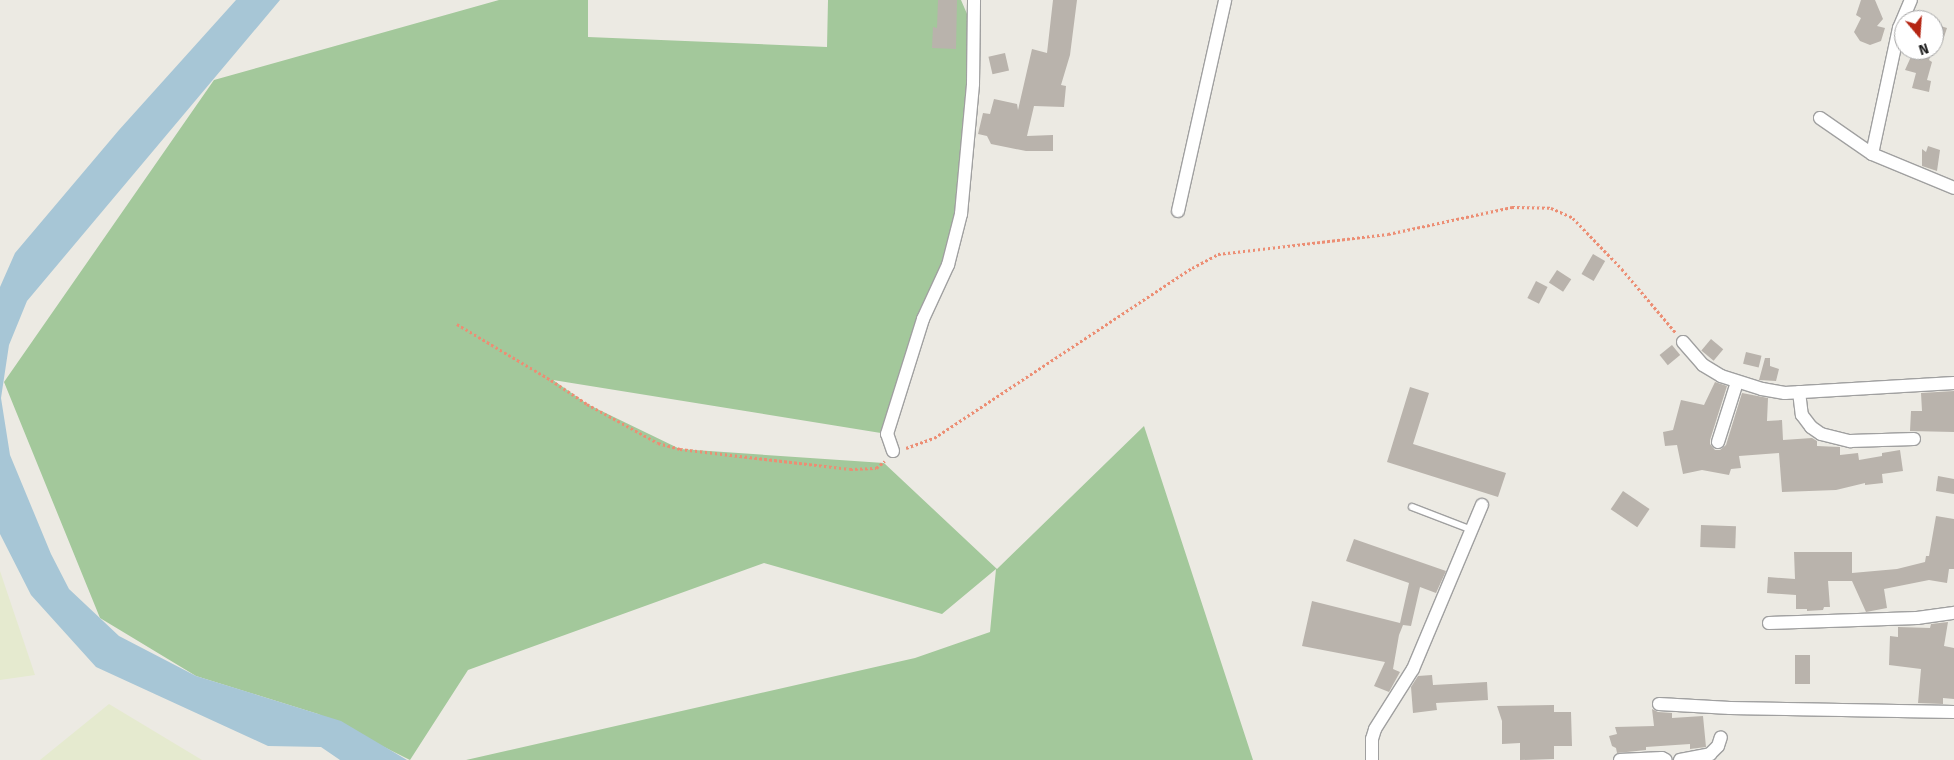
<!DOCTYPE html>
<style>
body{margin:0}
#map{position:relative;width:1954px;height:760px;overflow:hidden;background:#eceae3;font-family:"Fira Sans",sans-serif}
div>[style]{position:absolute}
.farmland>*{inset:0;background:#e5eacf}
.forest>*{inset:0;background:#a3c89b}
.water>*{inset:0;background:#a7c6d6}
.building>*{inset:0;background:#b9b3ac;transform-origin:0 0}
.path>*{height:2.5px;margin-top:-1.25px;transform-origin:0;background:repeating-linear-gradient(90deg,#ec8e74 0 2.5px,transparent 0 5px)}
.roads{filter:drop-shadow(1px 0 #a0a0a0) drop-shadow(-1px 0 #a0a0a0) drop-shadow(0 1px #a0a0a0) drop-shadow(0 -1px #a0a0a0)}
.lane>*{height:6px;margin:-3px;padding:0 3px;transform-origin:3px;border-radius:3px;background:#fff}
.street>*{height:12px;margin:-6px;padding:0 6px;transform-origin:6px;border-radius:6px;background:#fff}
span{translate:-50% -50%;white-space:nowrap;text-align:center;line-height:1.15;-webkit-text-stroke:5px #fff;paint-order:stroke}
.north{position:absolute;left:1894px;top:10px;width:50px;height:50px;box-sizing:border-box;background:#fff;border:1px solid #a4a4a4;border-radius:50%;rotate:162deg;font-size:14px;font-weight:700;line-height:20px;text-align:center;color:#1c1c1c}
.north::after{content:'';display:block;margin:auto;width:18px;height:22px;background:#b52513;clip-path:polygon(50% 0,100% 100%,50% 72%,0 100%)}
</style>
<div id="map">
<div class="farmland">
<div style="clip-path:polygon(0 571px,35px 675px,0 680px)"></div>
<div style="clip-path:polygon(109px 704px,202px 760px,40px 760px)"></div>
</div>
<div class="forest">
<div style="clip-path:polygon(499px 0,588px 0,588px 37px,827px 47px,828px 0,961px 0,974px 30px,956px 237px,887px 434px,553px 380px,587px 404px,680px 449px,884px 463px,997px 569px,1144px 426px,1253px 760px,466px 760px,915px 658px,990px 632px,996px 569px,942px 614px,764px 563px,468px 670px,410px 760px,318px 714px,196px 676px,100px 618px,4px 382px,214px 80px)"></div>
</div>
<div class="water">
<div style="clip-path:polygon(236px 0,280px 0,27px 301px,9px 345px,1px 398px,10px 455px,51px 554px,69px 589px,119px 636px,196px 676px,341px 721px,407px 760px,340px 760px,321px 747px,268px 746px,96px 667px,31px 595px,0 534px,0 287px,15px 253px,119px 130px)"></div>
</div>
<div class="building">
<div style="clip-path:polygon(938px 0,957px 0,956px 49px,932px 48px,933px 27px,937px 28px)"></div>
<div style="clip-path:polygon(1053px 0,1077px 0,1070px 55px,1061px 85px,1066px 86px,1064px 107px,1034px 106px,1027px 136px,1053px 135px,1053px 151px,1026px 151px,991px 144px,987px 136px,978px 134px,983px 113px,990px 114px,994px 99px,1017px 104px,1018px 110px,1032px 49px,1047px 53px)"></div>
<div style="clip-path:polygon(1861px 0,1875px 0,1883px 19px,1877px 26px,1885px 28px,1881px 41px,1870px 45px,1860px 41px,1854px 32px,1861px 18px,1856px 15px)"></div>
<div style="clip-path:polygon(1934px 24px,1947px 28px,1943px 40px,1934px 37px)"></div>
<div style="clip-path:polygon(1914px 50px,1933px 50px,1929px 60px,1932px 62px,1927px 80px,1931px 81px,1929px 92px,1912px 88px,1916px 73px,1905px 70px)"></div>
<div style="left:1005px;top:53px;width:18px;height:17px;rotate:77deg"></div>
<div style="clip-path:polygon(1928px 146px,1940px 150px,1937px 171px,1922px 166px,1922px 149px,1926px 152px)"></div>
<div style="left:1593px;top:254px;width:14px;height:23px;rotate:30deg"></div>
<div style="left:1557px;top:270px;width:17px;height:15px;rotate:33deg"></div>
<div style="left:1536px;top:281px;width:13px;height:19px;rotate:27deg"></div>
<div style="left:1711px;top:339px;width:16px;height:15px;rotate:40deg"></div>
<div style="left:1672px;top:345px;width:13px;height:16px;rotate:51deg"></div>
<div style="left:1746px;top:352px;width:16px;height:12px;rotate:14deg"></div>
<div style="clip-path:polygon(1765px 358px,1770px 358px,1770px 366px,1779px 369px,1776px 381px,1759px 380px)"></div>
<div style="clip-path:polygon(1715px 382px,1727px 386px,1710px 440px,1710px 444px,1715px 450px,1720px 450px,1726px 445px,1742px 393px,1768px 398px,1767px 421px,1782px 420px,1783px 440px,1812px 438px,1817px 441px,1817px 446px,1840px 447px,1840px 455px,1858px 453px,1859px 460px,1882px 456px,1882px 453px,1900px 450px,1903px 471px,1882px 474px,1883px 483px,1865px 485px,1865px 483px,1836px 490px,1782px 492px,1779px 453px,1739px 456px,1741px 468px,1731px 469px,1729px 475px,1702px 470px,1683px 474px,1677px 445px,1665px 446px,1663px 432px,1673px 430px,1681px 400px,1704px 405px)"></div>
<div style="clip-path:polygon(1410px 387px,1429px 393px,1413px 444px,1506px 473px,1498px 497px,1387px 462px)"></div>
<div style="clip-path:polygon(1954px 391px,1954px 432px,1910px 431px,1911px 411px,1922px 411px,1921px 393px)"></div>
<div style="clip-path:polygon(1938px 476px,1954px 479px,1954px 494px,1936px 491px)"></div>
<div style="left:1623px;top:491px;width:32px;height:22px;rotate:34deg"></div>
<div style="clip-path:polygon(1936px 516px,1954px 519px,1954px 569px,1949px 569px,1947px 583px,1929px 580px,1884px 589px,1887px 608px,1866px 612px,1852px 581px,1828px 581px,1830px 607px,1824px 607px,1823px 610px,1807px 611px,1807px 609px,1796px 609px,1796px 595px,1767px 593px,1768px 577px,1795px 579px,1794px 552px,1852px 552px,1852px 573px,1897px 569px,1925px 562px,1926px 556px,1929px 556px)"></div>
<div style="left:1701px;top:525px;width:35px;height:22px;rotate:2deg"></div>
<div style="clip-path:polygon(1354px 539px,1446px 571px,1436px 593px,1420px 587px,1411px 626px,1403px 625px,1399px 635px,1393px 669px,1400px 672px,1389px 692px,1374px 686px,1385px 662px,1302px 646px,1312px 601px,1400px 623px,1409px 583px,1346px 561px)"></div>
<div style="clip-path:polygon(1948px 622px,1944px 646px,1954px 648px,1954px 699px,1943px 698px,1943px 704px,1918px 703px,1921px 669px,1889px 665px,1890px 636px,1898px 637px,1898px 627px,1930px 628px,1931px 624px)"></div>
<div style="left:1795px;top:655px;width:15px;height:29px"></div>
<div style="clip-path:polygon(1432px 675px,1433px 685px,1487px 682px,1488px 700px,1436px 703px,1437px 710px,1413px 713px,1411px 687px,1418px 676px)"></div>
<div style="clip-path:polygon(1554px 705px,1554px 712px,1571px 712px,1572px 746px,1554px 746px,1554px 759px,1520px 760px,1520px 743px,1502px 744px,1502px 721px,1497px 706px)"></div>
<div style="clip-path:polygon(1652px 709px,1658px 712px,1672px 713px,1672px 718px,1703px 716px,1706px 747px,1690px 749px,1690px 744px,1646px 747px,1646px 750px,1617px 753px,1616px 748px,1612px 746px,1609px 736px,1617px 734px,1615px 727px,1654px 726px)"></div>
</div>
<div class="path">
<div style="left:457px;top:324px;width:109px;rotate:30.8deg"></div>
<div style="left:551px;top:380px;width:43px;rotate:33.7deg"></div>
<div style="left:587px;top:404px;width:81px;rotate:28.8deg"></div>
<div style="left:658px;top:443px;width:23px;rotate:15deg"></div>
<div style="left:680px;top:449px;width:171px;rotate:6.7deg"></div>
<div style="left:850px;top:469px;width:26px;rotate:-2deg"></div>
<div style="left:876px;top:468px;width:11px;rotate:-38deg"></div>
<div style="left:906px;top:448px;width:30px;rotate:-20deg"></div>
<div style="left:934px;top:438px;width:309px;rotate:-33.4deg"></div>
<div style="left:1192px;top:268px;width:30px;rotate:-28deg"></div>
<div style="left:1218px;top:254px;width:171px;rotate:-6.7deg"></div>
<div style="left:1388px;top:234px;width:127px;rotate:-12.3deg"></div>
<div style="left:1512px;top:207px;width:39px;rotate:1deg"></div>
<div style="left:1551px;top:208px;width:24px;rotate:24deg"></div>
<div style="left:1573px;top:218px;width:71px;rotate:46.1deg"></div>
<div style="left:1622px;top:269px;width:84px;rotate:49.8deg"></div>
</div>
<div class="roads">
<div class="lane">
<div style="left:1412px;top:507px;width:64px;rotate:21deg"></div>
</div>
<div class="street">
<div style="left:1820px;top:118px;width:63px;rotate:34.7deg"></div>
<div style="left:1872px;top:154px;width:89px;rotate:22.5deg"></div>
<div style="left:1872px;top:154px;width:129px;rotate:-77.9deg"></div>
<div style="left:1899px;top:28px;width:30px;rotate:-67deg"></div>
<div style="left:1178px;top:211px;width:216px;rotate:-77.4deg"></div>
<div style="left:1683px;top:342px;width:30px;rotate:49deg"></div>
<div style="left:1703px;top:365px;width:21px;rotate:31deg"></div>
<div style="left:1721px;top:376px;width:43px;rotate:17.6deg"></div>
<div style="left:1762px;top:389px;width:23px;rotate:10deg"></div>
<div style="left:1785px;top:393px;width:169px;rotate:-3.4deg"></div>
<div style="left:1799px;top:392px;width:23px;rotate:83deg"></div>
<div style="left:1802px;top:415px;width:15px;rotate:53deg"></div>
<div style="left:1811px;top:427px;width:12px;rotate:35deg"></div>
<div style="left:1821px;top:434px;width:30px;rotate:14deg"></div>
<div style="left:1850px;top:441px;width:64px;rotate:-1.8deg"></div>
<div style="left:1718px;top:442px;width:63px;rotate:-72.4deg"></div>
<div style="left:893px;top:451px;width:18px;rotate:-109deg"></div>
<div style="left:887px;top:434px;width:121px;rotate:-72.6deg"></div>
<div style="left:923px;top:319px;width:60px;rotate:-65.2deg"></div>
<div style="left:948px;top:265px;width:53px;rotate:-75.7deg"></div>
<div style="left:961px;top:214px;width:131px;rotate:-84.7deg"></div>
<div style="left:973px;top:84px;width:84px;rotate:-89.3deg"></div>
<div style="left:1769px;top:623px;width:148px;rotate:-1.9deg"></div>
<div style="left:1917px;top:618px;width:37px;rotate:-8deg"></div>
<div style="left:1659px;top:704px;width:71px;rotate:3.2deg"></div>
<div style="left:1730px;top:708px;width:224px;rotate:1deg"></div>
<div style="left:1372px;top:760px;width:21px;rotate:-90deg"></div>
<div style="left:1372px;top:739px;width:10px;rotate:-73deg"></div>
<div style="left:1375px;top:729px;width:71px;rotate:-57.7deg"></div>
<div style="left:1413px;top:669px;width:178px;rotate:-67.2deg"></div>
<div style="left:1620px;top:760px;width:42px;rotate:-2.7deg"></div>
<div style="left:1662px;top:758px;width:4px;rotate:27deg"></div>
<div style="left:1680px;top:760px;width:31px;rotate:-11deg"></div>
<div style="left:1710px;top:754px;width:11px;rotate:-45deg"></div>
<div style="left:1718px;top:746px;width:9px;rotate:-72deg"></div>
</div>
</div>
<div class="north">N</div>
</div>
